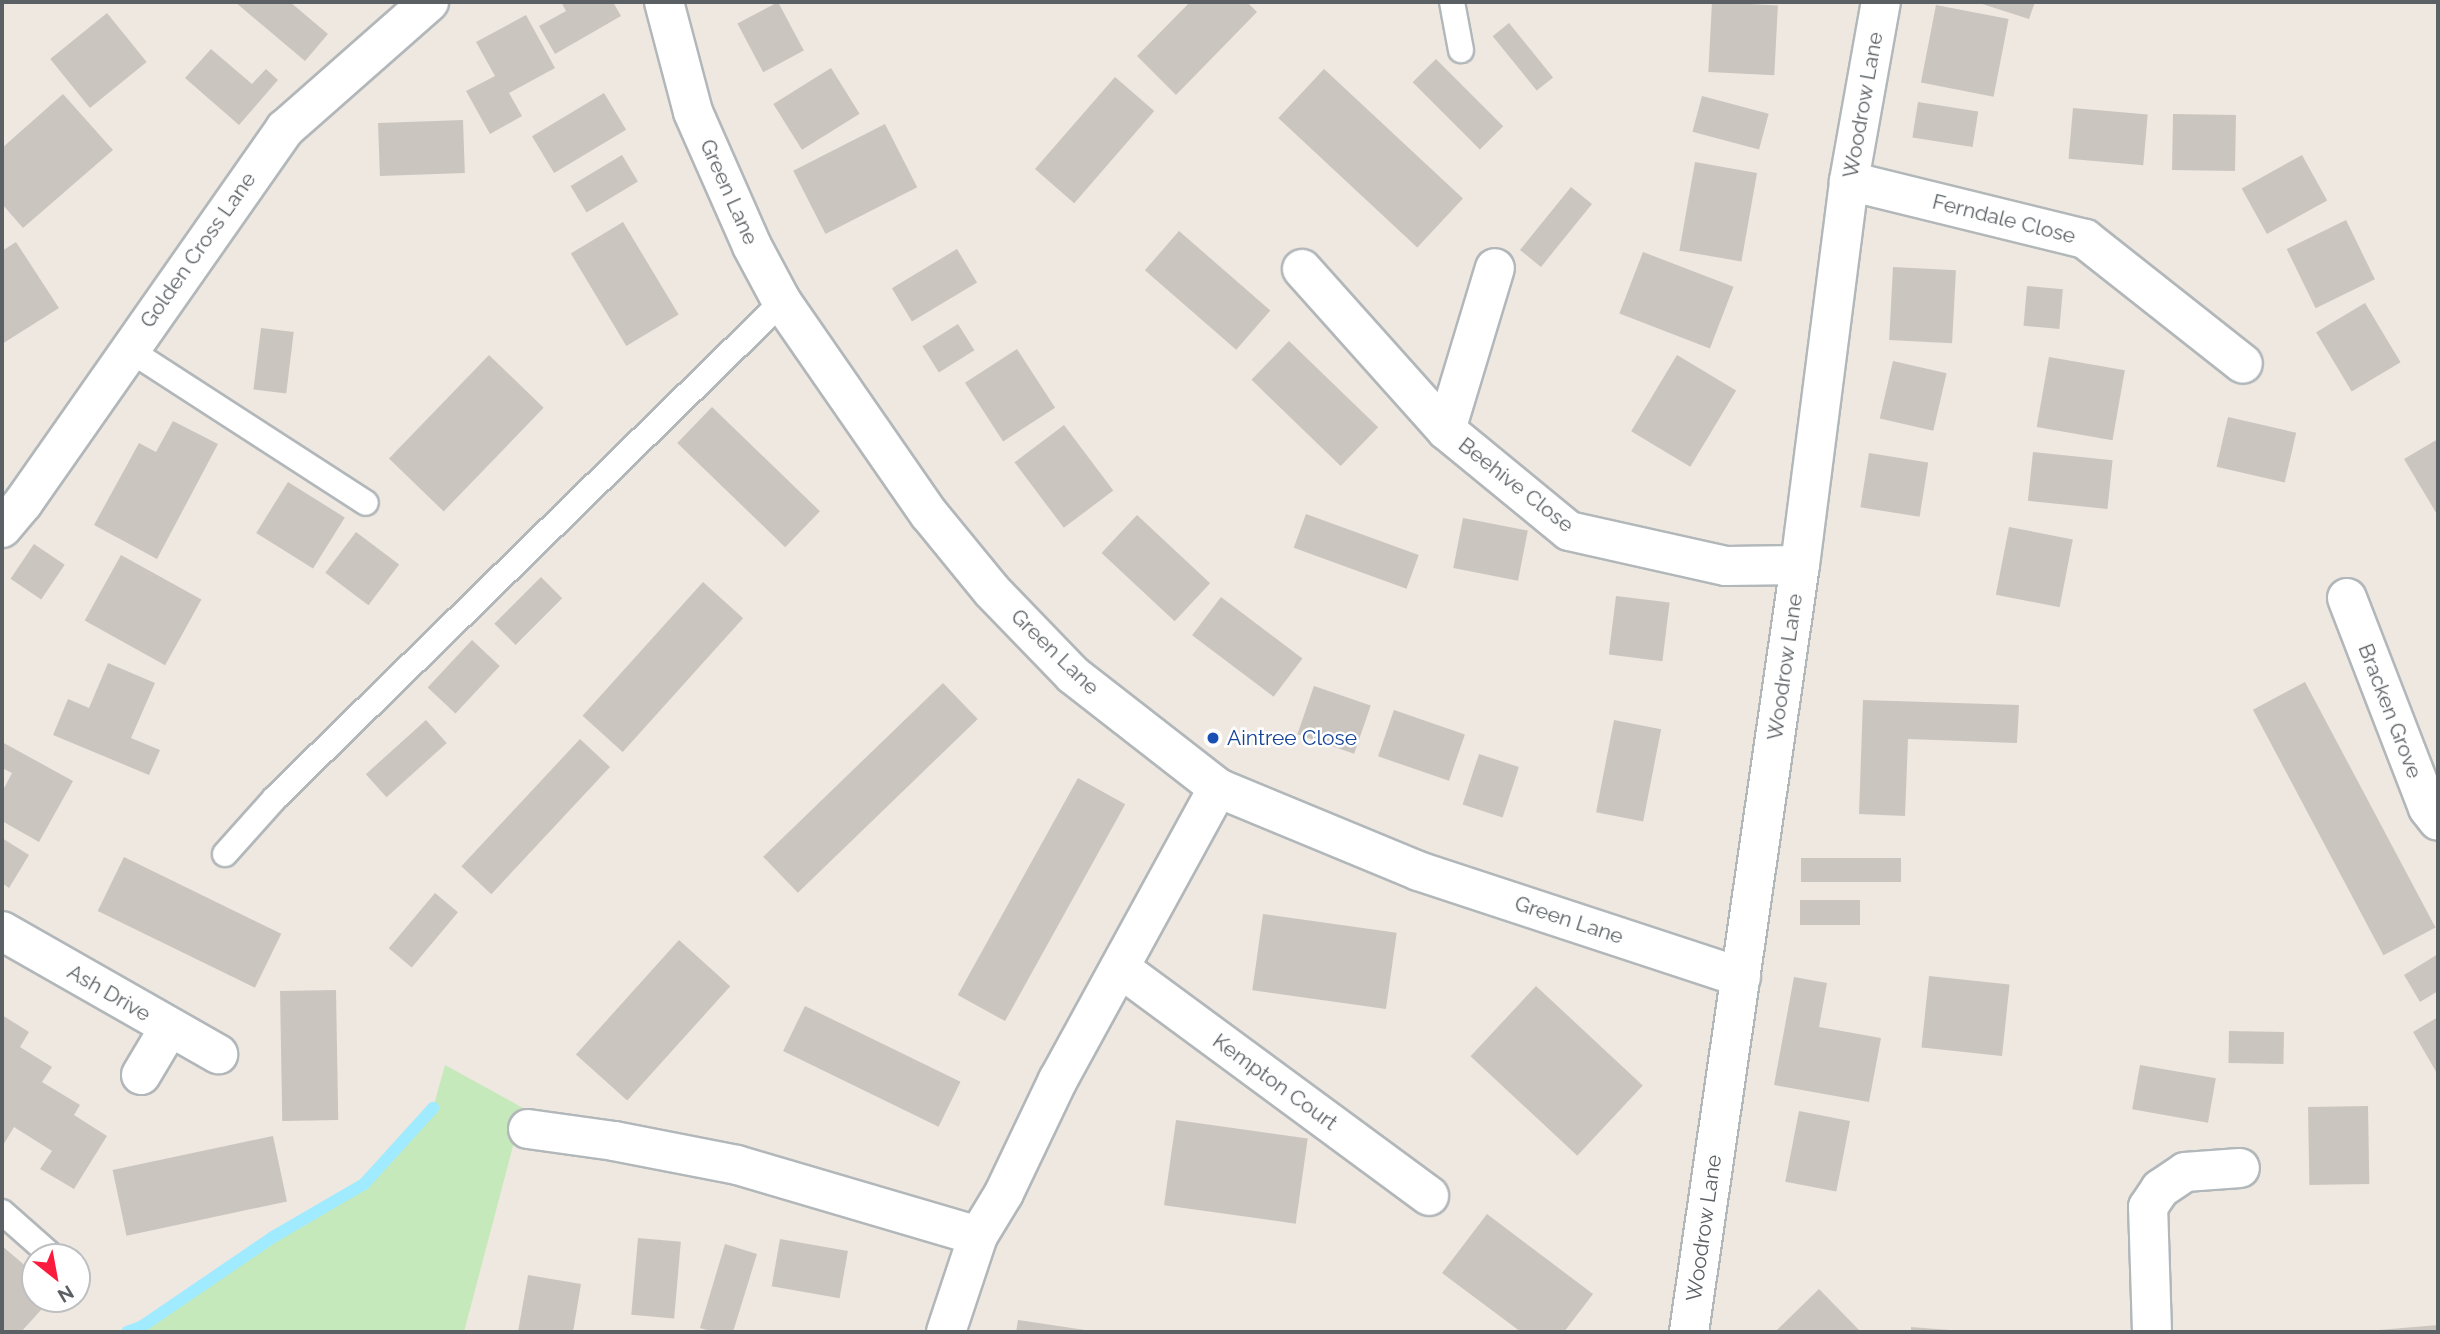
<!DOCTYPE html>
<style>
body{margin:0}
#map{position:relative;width:2440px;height:1334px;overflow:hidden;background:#eee8e1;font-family:Raleway,sans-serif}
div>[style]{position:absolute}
.green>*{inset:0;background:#c5e9ba}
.stream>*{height:12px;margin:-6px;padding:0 6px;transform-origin:6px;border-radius:6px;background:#a0ebff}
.building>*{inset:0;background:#cbc5c0;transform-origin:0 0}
.roads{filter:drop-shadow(2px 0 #b2b7ba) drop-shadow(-2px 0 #b2b7ba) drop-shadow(0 2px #b2b7ba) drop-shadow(0 -2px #b2b7ba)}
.lane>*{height:24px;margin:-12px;padding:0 12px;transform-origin:12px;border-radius:12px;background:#fff}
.street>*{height:38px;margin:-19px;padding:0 19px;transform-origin:19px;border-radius:19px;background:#fff}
.secondary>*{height:38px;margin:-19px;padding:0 19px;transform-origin:19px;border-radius:19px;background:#fff}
.dots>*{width:19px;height:19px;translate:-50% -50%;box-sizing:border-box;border:4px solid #fff;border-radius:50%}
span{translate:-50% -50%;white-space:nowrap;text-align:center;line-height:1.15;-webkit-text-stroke:5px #fff;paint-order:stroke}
.street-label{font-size:21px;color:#5a6064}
.transit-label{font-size:21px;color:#164399}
.left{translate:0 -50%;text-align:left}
.frame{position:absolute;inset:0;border:4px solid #5a6064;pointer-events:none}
.north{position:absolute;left:21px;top:1243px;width:70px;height:70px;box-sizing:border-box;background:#fff;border:2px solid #bdbfc1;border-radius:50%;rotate:149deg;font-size:19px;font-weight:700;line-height:28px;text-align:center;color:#5a6064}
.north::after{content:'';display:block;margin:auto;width:24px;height:32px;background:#fa1b3d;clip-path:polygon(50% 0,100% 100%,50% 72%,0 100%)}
</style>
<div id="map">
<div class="green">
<div style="clip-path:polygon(445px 1065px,523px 1108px,464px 1332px,127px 1332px,141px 1327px,273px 1237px,364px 1184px,433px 1108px)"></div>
</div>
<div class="stream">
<div style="left:127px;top:1332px;width:15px;rotate:-20deg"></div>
<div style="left:141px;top:1327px;width:160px;rotate:-34.3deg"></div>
<div style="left:273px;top:1237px;width:105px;rotate:-30.2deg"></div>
<div style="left:364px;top:1184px;width:103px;rotate:-47.8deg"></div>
</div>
<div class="building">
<div style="clip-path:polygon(235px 2px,290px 2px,328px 34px,305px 61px)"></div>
<div style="clip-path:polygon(561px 2px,613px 2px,621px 16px,555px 54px,539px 26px,566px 11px)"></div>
<div style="left:778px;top:2px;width:55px;height:46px;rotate:62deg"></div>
<div style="clip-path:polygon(1190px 2px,1247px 2px,1257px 12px,1176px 95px,1137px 56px)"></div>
<div style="left:1712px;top:2px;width:66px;height:70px;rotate:3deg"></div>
<div style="clip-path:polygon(1976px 2px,2035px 2px,2029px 19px)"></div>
<div style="left:1936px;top:5px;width:74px;height:79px;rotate:11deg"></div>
<div style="left:107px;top:13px;width:63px;height:73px;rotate:51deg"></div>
<div style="clip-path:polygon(526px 15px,555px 68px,509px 93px,522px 116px,490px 134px,466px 91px,495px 76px,476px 42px)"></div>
<div style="left:1509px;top:23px;width:70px;height:21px;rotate:51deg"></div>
<div style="clip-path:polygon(211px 49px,252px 84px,266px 69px,278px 80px,239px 125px,185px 78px)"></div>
<div style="left:1436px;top:59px;width:95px;height:33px;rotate:45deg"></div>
<div style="left:831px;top:68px;width:54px;height:68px;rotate:58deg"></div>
<div style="left:1324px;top:69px;width:190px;height:67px;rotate:43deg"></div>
<div style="left:1115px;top:77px;width:52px;height:122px;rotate:41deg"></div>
<div style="left:604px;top:93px;width:43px;height:84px;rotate:59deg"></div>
<div style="clip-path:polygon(63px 94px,113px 150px,23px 228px,2px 204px,2px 148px)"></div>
<div style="left:1702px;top:96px;width:69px;height:37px;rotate:15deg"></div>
<div style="left:1918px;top:102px;width:61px;height:36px;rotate:9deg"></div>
<div style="left:2073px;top:108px;width:75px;height:51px;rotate:5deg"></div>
<div style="left:2173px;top:114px;width:63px;height:56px;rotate:1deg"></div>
<div style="left:463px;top:120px;width:53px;height:85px;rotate:88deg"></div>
<div style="left:885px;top:124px;width:71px;height:103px;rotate:63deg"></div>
<div style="left:622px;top:155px;width:31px;height:60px;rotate:59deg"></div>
<div style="left:2302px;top:155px;width:52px;height:69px;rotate:61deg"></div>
<div style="left:1695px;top:162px;width:63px;height:90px;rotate:10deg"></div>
<div style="left:1571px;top:187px;width:27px;height:81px;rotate:39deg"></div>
<div style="left:2346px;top:220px;width:66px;height:66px;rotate:64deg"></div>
<div style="left:623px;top:222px;width:108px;height:61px;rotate:59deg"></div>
<div style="left:1179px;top:231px;width:121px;height:52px;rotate:41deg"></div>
<div style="clip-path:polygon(16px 242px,59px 308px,2px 344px,2px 251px)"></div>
<div style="left:957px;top:249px;width:39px;height:76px;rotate:59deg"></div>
<div style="left:1643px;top:252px;width:97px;height:66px;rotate:21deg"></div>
<div style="left:1893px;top:267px;width:63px;height:73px;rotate:3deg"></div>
<div style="left:2027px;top:286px;width:36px;height:40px;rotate:5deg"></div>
<div style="left:2365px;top:303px;width:69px;height:57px;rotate:59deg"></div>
<div style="left:958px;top:324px;width:31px;height:42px;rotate:58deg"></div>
<div style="left:261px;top:328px;width:33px;height:62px;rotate:7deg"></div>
<div style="left:1289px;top:341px;width:124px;height:54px;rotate:44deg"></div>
<div style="left:1017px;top:349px;width:70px;height:62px;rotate:57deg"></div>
<div style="left:489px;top:355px;width:76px;height:144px;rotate:44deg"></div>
<div style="left:1677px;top:355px;width:69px;height:89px;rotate:31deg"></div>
<div style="left:2049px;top:357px;width:77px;height:71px;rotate:10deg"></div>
<div style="left:1893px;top:361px;width:55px;height:59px;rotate:13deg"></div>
<div style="left:712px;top:407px;width:150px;height:50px;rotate:44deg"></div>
<div style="left:2228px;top:417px;width:70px;height:51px;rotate:13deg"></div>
<div style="clip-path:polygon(173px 421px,218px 444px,157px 559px,94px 525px,139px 443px,156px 452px)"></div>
<div style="left:1064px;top:425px;width:82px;height:62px;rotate:53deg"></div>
<div style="clip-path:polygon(2438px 439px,2438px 516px,2404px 459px)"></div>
<div style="left:2033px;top:452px;width:80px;height:49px;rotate:6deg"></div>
<div style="left:1869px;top:453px;width:60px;height:55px;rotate:9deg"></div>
<div style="left:288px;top:482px;width:67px;height:60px;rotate:32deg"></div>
<div style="left:1306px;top:514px;width:120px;height:36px;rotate:20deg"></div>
<div style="left:1137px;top:515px;width:100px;height:52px;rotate:43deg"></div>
<div style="left:1463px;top:518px;width:66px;height:51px;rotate:11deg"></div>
<div style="left:2009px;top:527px;width:65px;height:69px;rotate:11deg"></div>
<div style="left:356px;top:532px;width:54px;height:51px;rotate:37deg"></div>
<div style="left:34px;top:544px;width:37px;height:42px;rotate:34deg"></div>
<div style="left:121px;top:555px;width:92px;height:75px;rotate:29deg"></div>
<div style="left:541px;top:577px;width:30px;height:66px;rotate:45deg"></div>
<div style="left:703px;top:582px;width:54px;height:180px;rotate:42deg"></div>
<div style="left:1616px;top:596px;width:54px;height:59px;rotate:7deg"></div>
<div style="left:1221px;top:597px;width:102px;height:48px;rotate:37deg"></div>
<div style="left:472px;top:640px;width:38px;height:65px;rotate:43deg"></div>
<div style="clip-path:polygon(108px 663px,155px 683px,131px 738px,160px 750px,149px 775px,53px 735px,68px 699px,89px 708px)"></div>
<div style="left:2305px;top:682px;width:278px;height:59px;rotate:62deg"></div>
<div style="left:943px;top:683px;width:50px;height:250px;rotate:46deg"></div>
<div style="left:1314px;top:686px;width:60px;height:51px;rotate:19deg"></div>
<div style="clip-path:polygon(1863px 700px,2019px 705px,2017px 743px,1908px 739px,1905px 816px,1859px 814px)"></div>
<div style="left:1394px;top:710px;width:75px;height:49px;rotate:19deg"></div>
<div style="left:426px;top:720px;width:31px;height:81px;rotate:48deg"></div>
<div style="left:1614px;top:720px;width:48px;height:94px;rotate:11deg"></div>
<div style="left:580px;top:739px;width:41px;height:174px;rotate:43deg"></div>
<div style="clip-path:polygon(2px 742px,73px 781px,39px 842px,2px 821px,2px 792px,12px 773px,2px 768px)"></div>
<div style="left:1479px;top:754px;width:42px;height:53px;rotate:18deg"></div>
<div style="left:1078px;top:778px;width:54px;height:248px;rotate:29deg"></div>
<div style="clip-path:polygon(2px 838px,29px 855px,9px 888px,2px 883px)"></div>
<div style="left:124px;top:857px;width:175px;height:60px;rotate:26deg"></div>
<div style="left:1801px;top:858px;width:100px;height:24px"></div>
<div style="left:435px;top:893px;width:30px;height:72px;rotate:40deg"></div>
<div style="left:1860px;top:900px;width:25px;height:60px;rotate:90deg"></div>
<div style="left:1263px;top:914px;width:135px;height:77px;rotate:8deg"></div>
<div style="left:679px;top:940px;width:69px;height:154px;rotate:42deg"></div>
<div style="clip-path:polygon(2438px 954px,2438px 991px,2420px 1002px,2404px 975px)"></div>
<div style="left:1929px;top:976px;width:81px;height:72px;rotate:6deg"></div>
<div style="clip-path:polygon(1794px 977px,1827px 983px,1819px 1027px,1881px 1038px,1869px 1102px,1774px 1085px)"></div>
<div style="left:1536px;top:986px;width:146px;height:96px;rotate:43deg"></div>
<div style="left:336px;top:990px;width:130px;height:56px;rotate:89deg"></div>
<div style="left:805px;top:1006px;width:173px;height:50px;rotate:26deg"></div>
<div style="clip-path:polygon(2px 1015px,29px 1032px,20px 1047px,52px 1067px,42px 1082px,80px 1105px,74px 1115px,107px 1136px,74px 1189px,40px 1169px,52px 1151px,14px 1127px,2px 1147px)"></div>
<div style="clip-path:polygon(2438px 1017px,2438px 1075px,2413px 1032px)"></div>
<div style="left:2229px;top:1031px;width:55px;height:32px;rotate:1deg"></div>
<div style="left:2140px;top:1065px;width:77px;height:45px;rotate:10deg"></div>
<div style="left:2368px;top:1106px;width:78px;height:60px;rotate:89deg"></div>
<div style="left:1799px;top:1111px;width:52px;height:72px;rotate:11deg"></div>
<div style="left:1176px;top:1120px;width:133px;height:86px;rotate:8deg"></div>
<div style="left:273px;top:1136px;width:67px;height:164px;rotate:78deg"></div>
<div style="clip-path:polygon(1487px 1214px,1593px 1294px,1564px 1332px,1521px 1332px,1442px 1273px)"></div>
<div style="left:638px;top:1238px;width:43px;height:77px;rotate:5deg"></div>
<div style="left:780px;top:1239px;width:69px;height:48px;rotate:10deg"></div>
<div style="clip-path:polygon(725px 1244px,757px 1254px,733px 1332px,714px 1332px,700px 1328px)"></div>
<div style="clip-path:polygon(2px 1246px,35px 1274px,35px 1299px,51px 1299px,21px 1332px,2px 1332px)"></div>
<div style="clip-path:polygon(528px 1275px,581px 1284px,573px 1332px,518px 1332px)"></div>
<div style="clip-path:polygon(1819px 1289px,1861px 1332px,1775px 1332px)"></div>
<div style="clip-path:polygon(1018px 1320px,1092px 1331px,1092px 1332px,1016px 1332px)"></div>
<div style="clip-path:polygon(2438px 1325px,2438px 1332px,2379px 1332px,2379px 1330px)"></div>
<div style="clip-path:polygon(1911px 1327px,1950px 1330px,1950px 1332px,1911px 1332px)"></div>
</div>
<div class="roads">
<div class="lane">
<div style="left:1452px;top:2px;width:49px;rotate:79.4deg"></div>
<div style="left:128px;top:349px;width:283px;rotate:32.9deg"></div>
<div style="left:225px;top:854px;width:75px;rotate:-48.2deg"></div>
<div style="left:275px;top:798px;width:709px;rotate:-44.37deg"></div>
<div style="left:2px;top:1212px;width:68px;rotate:41.4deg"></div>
</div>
<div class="street">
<div style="left:664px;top:2px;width:114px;rotate:75.2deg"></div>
<div style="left:693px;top:112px;width:146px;rotate:66.2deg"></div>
<div style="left:752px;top:246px;width:64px;rotate:61.8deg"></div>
<div style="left:782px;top:302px;width:258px;rotate:55.3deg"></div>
<div style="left:929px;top:514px;width:99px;rotate:50.7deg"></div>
<div style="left:992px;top:591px;width:117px;rotate:46deg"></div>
<div style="left:1073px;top:675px;width:184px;rotate:37.9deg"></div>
<div style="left:1218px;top:788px;width:217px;rotate:22.5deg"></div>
<div style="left:1418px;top:871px;width:340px;rotate:18.2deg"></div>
<div style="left:1849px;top:181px;width:243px;rotate:13.8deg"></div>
<div style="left:2085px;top:239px;width:201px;rotate:38.3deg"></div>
<div style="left:1302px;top:269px;width:216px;rotate:48.2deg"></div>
<div style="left:1446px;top:430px;width:159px;rotate:39.4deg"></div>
<div style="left:1569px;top:531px;width:161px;rotate:12.6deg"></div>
<div style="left:1726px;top:566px;width:74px;rotate:-0.8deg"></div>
<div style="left:1446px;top:430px;width:169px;rotate:-73.2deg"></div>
<div style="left:2347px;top:598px;width:225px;rotate:68.9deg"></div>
<div style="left:2428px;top:808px;width:16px;rotate:52deg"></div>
<div style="left:2px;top:931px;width:249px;rotate:29.7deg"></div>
<div style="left:1120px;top:968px;width:384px;rotate:36.4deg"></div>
<div style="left:141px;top:1075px;width:55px;rotate:-59.2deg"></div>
<div style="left:528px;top:1129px;width:87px;rotate:7.9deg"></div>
<div style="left:614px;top:1141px;width:125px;rotate:11deg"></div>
<div style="left:737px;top:1165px;width:251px;rotate:16.4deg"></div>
<div style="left:946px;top:1332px;width:101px;rotate:-71.6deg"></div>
<div style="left:978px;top:1236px;width:50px;rotate:-58.8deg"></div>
<div style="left:1004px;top:1193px;width:125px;rotate:-64.5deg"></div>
<div style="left:1058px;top:1080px;width:333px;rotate:-61.3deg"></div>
<div style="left:2152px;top:1332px;width:125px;rotate:-91.8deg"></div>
<div style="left:2148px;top:1207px;width:22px;rotate:-56deg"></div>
<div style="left:2160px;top:1189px;width:30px;rotate:-34deg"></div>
<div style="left:2185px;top:1172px;width:55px;rotate:-4.2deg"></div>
</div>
<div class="secondary">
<div style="left:2px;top:528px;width:33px;rotate:-50deg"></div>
<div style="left:23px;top:503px;width:457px;rotate:-55deg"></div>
<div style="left:285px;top:129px;width:192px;rotate:-41.4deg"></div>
<div style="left:1689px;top:1332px;width:775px;rotate:-81.77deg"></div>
<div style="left:1800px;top:565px;width:387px;rotate:-82.7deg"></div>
<div style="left:1849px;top:181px;width:182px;rotate:-79.9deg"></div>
</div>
</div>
<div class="dots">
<div style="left:1213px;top:738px;background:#1a4fb4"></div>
</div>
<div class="street-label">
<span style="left:1863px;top:105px;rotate:-80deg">Woodrow Lane</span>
<span style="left:729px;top:192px;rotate:66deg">Green Lane</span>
<span style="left:2004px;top:219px;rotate:14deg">Ferndale Close</span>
<span style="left:198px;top:250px;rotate:-55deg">Golden Cross Lane</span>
<span style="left:1516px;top:485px;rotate:38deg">Beehive Close</span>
<span style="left:1055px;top:652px;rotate:44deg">Green Lane</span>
<span style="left:1785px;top:667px;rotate:-82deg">Woodrow Lane</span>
<span style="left:2390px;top:711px;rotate:69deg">Bracken Grove</span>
<span style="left:1569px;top:920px;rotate:18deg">Green Lane</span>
<span style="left:109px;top:993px;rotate:30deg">Ash Drive</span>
<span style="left:1275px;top:1082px;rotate:36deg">Kempton Court</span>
<span style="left:1704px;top:1228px;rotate:-82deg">Woodrow Lane</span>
</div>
<div class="transit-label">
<span class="left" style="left:1227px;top:738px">Aintree Close</span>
</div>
<div class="frame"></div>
<div class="north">N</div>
</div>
